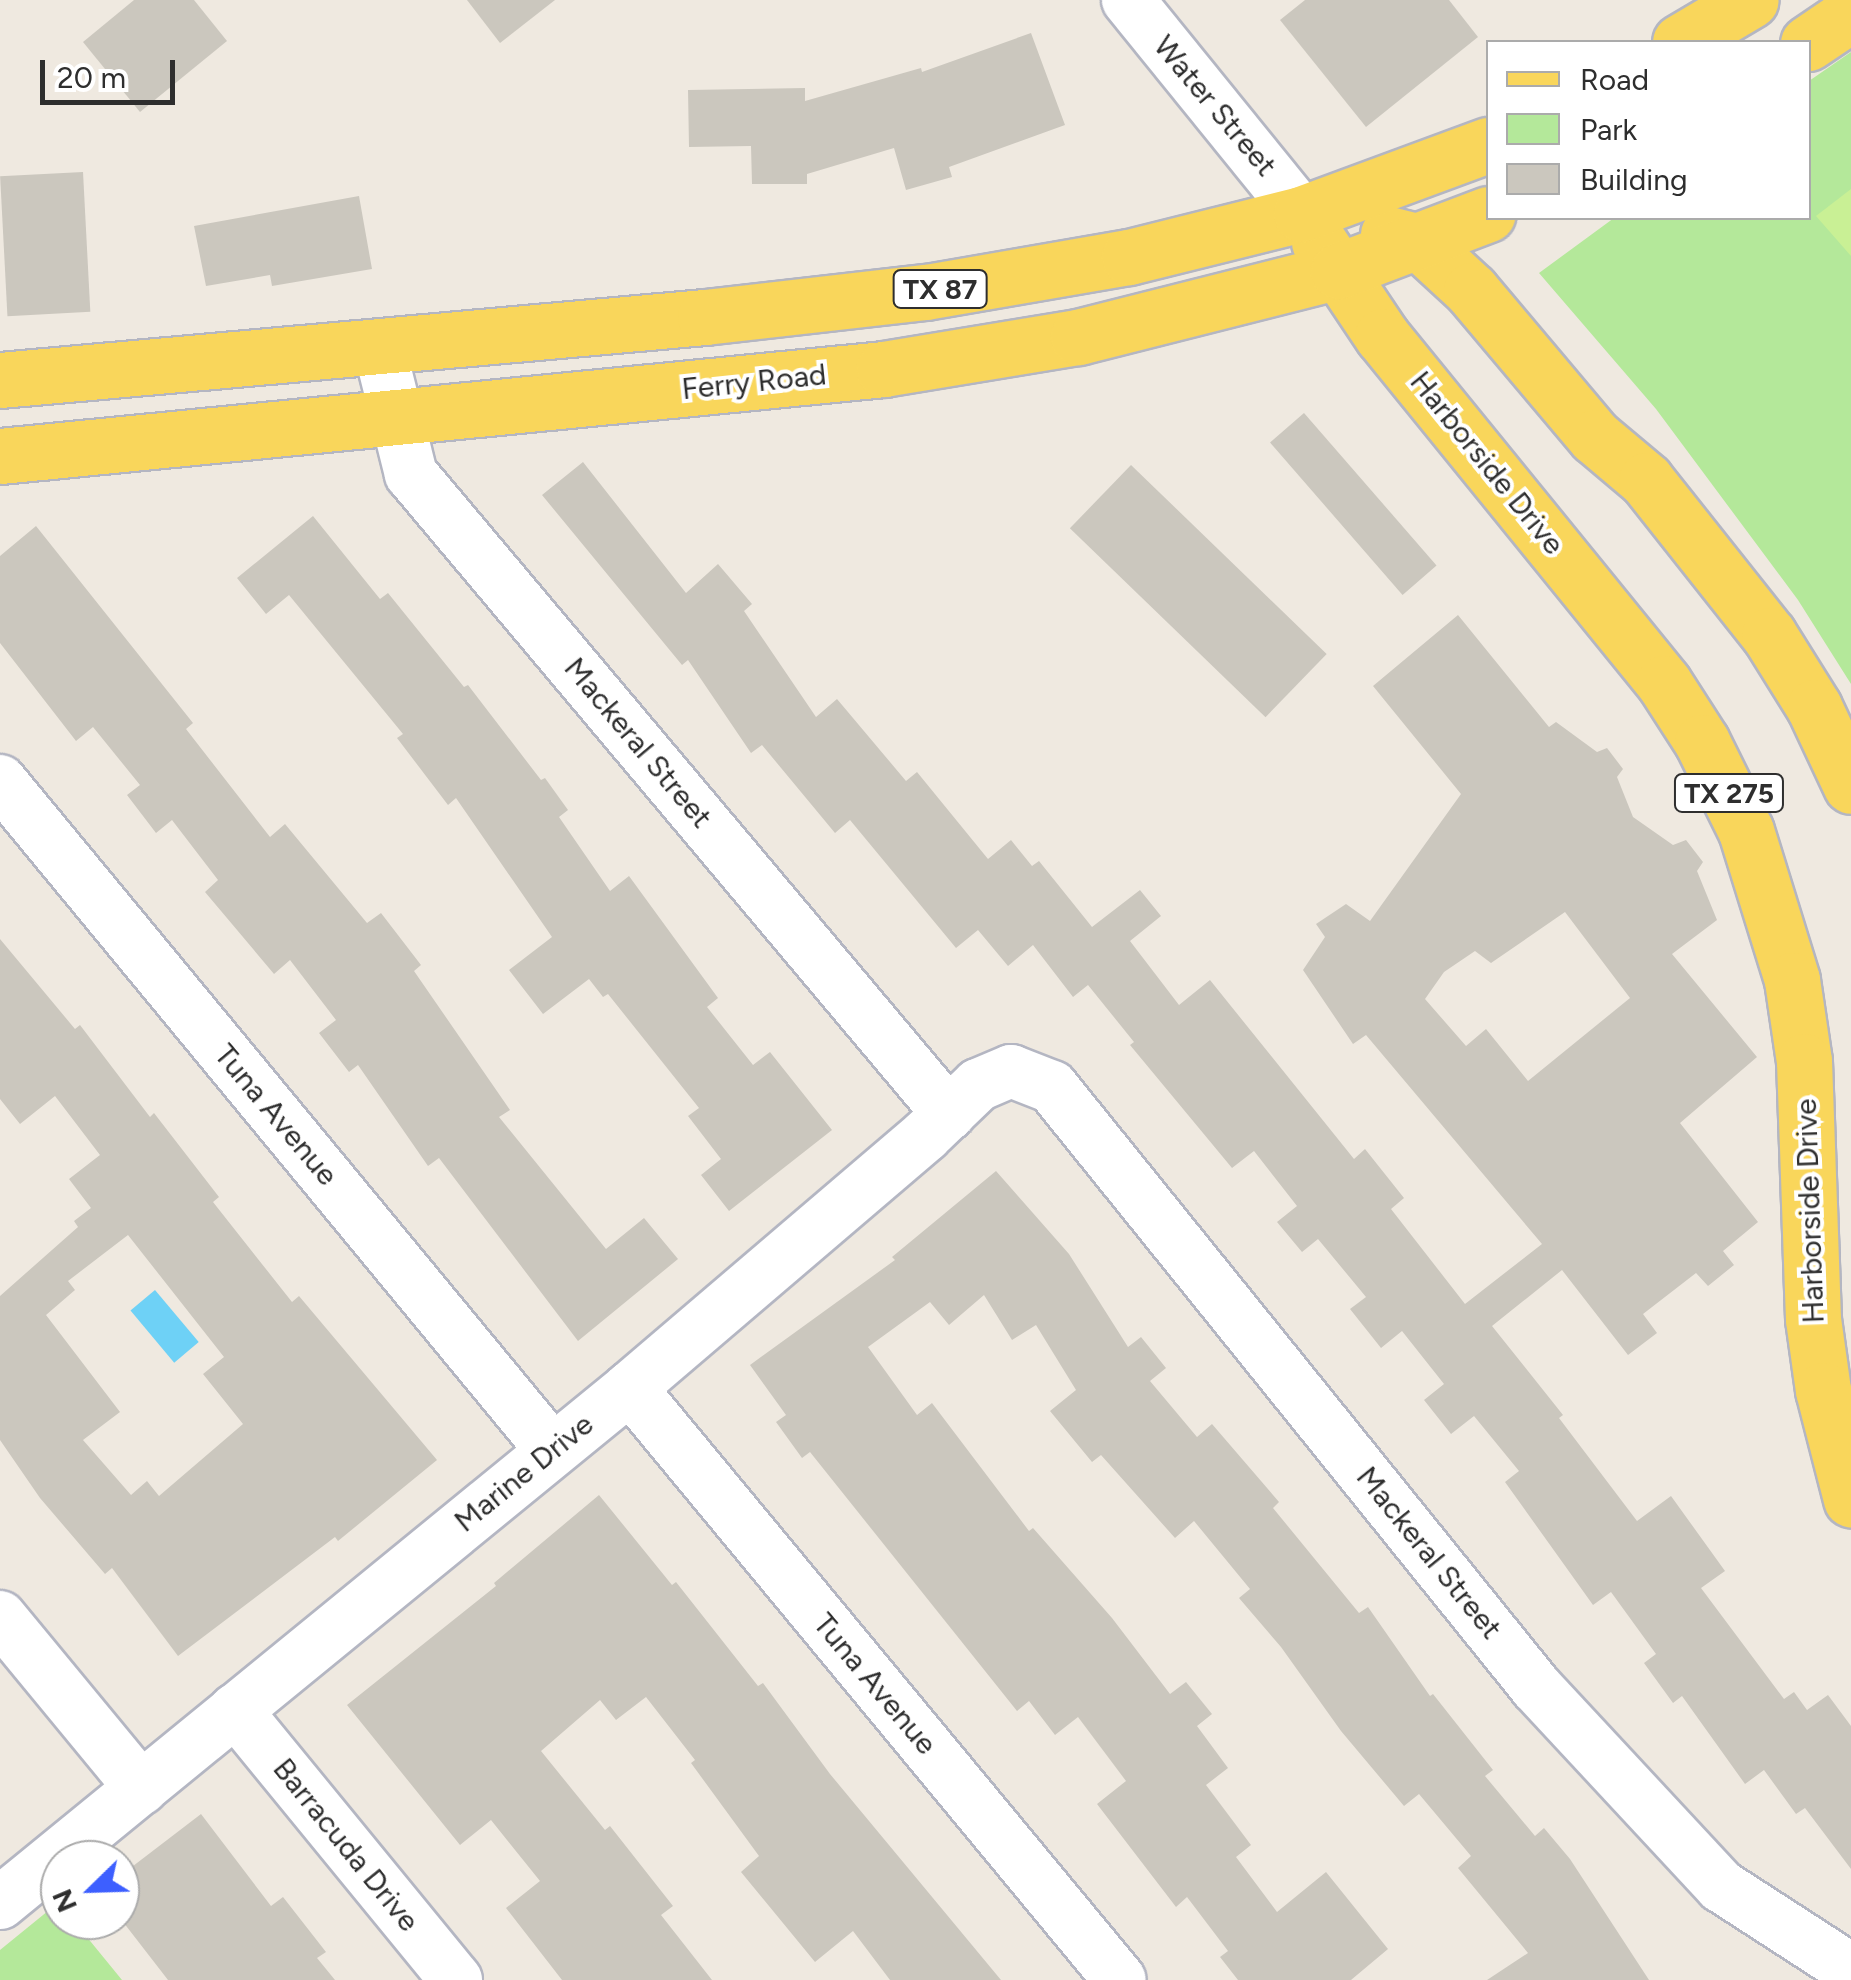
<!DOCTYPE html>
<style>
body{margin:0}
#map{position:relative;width:1851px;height:1980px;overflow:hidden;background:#efe9e0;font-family:Figtree,sans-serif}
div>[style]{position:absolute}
.green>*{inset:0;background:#b4e89a}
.pitch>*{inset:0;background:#c9f095}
.water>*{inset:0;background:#6ed1f6;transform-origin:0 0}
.building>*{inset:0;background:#cbc7be;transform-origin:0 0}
.roads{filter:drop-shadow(2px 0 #b4b6c2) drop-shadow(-2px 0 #b4b6c2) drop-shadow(0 2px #b4b6c2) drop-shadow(0 -2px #b4b6c2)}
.minor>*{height:52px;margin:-26px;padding:0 26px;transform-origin:26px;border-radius:26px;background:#fff}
.major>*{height:55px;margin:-27.5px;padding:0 27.5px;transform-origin:27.5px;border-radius:27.5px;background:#f9d65b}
span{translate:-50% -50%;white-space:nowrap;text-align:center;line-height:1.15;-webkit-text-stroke:8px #fff;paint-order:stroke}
.shield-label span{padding:2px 8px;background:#fff;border:2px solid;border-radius:8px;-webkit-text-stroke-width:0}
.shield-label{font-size:28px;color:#2e2e2e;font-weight:700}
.street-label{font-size:30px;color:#2e2e2e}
.legend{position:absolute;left:1486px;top:40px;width:325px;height:180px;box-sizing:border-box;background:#fff;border:2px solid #ababab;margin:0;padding:12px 18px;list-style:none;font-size:30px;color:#2e2e2e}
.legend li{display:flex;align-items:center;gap:20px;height:50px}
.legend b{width:50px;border:2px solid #ababab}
.north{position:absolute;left:40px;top:1840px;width:100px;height:100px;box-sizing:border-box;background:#fff;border:2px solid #ababab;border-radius:50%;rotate:247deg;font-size:28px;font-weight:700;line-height:40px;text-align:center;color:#2e2e2e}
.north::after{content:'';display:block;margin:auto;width:35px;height:45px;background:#3d5fff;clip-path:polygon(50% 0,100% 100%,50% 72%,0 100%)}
.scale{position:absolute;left:40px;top:60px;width:135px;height:45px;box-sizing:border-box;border:5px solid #2e2e2e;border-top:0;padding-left:12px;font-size:30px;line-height:35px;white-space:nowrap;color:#2e2e2e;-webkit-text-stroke:8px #fff;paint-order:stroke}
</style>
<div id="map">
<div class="green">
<div style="clip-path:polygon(1851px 52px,1851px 684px,1798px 600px,1656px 409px,1539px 273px,1614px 218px,1808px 218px,1809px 81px)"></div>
<div style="clip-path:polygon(59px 1902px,60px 1920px,73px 1920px,122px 1980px,0 1980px,0 1950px)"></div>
</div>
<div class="pitch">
<div style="clip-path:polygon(1851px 189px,1851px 256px,1816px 216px)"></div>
</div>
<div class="water">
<div style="left:155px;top:1290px;width:68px;height:32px;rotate:50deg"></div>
</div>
<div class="building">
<div style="clip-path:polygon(134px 0,194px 0,227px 41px,140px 112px,83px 42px)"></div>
<div style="clip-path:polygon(467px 0,555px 0,500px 43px)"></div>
<div style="clip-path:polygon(1305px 0,1449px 0,1478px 37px,1366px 127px,1280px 20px)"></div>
<div style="clip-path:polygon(1031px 33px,1065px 125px,949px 167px,952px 177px,906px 190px,894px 148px,807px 174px,807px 184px,752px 184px,751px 146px,689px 147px,688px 90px,805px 88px,805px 101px,921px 68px,922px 72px)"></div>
<div style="left:83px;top:172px;width:140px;height:83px;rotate:87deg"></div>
<div style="clip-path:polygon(359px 196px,372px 269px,272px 286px,270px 275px,206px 286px,194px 226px)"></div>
<div style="left:1304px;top:413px;width:202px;height:45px;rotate:49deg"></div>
<div style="clip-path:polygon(evenodd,583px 462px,686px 593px,718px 564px,752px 604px,744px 611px,816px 717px,837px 699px,906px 781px,917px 772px,988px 859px,1011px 840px,1032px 866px,1039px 861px,1092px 927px,1140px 890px,1161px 916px,1130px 941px,1179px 1005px,1210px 980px,1354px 1159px,1365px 1149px,1404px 1198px,1391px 1209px,1465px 1304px,1542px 1244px,1366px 1035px,1353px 1044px,1303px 970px,1325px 937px,1316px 924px,1346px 904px,1370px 921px,1461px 794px,1373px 686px,1458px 615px,1549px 727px,1556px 722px,1597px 752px,1607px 748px,1623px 769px,1617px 777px,1633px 817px,1673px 845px,1686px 840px,1703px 862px,1697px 871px,1717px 920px,1672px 954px,1757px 1057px,1680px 1123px,1758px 1222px,1723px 1251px,1734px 1265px,1708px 1286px,1696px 1273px,1643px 1314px,1657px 1333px,1628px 1355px,1562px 1270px,1492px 1326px,1563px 1415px,1559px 1418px,1637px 1521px,1671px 1496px,1725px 1571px,1701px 1588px,1784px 1699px,1794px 1692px,1807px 1710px,1828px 1695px,1851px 1726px,1851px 1869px,1805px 1808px,1796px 1814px,1764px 1770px,1745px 1784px,1682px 1696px,1673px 1703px,1644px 1663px,1656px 1654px,1611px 1592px,1593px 1605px,1505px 1482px,1519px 1471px,1474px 1416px,1451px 1434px,1424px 1400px,1444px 1384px,1402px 1331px,1381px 1348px,1350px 1309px,1366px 1297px,1318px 1239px,1302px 1252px,1277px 1222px,1297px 1206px,1254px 1151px,1232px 1168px,1130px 1045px,1134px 1042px,1088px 985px,1073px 997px,1033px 945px,1008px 966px,978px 930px,956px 948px,850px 820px,835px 833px,762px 745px,751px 753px,688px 660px,682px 665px,542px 495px,583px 462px,1565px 912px,1630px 998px,1528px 1081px,1486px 1029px,1466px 1046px,1425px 999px,1444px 972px,1475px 951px,1491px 963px,1565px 912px)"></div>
<div style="left:1131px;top:465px;width:272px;height:88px;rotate:44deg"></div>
<div style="clip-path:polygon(313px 516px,380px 599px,388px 593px,464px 687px,468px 685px,541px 780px,545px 778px,568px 810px,559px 817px,610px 891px,629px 876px,718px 998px,707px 1007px,753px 1065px,770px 1052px,832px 1130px,729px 1211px,701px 1175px,721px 1159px,688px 1116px,699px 1108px,608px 994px,603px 997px,589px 979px,543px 1014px,509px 970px,552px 937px,456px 798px,448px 805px,397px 738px,403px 734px,289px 595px,266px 614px,237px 578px)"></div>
<div style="clip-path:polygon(36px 526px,193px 723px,186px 729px,270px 837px,285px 824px,367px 923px,381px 913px,421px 965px,414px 971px,510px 1110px,499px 1117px,606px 1249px,644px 1218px,678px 1259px,578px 1341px,439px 1158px,428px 1166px,358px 1065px,349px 1072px,319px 1033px,336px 1020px,290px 960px,274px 974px,205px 892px,218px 880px,172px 820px,156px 833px,127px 795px,140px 785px,93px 727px,76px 741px,0 643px,0 556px)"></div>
<div style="clip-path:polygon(evenodd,0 939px,75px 1029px,80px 1025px,150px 1117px,154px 1113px,219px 1197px,213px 1202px,292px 1302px,299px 1296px,437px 1460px,338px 1541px,335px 1537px,178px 1656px,112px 1568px,105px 1574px,40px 1498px,0 1440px,0 1296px,78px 1227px,74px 1221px,91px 1208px,69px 1179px,100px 1155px,55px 1096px,20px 1124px,0 1099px,0 939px,128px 1235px,224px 1357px,203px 1374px,243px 1424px,159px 1496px,147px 1481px,131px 1495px,83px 1440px,120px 1412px,46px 1315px,75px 1290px,68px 1281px,128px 1235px)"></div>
<div style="clip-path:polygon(996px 1171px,1069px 1254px,1128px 1347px,1141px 1337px,1166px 1368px,1150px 1381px,1197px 1437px,1212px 1424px,1279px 1502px,1273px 1508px,1359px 1613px,1368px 1607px,1430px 1696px,1433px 1694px,1493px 1770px,1485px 1776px,1535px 1836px,1544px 1828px,1570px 1859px,1649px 1980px,1487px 1980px,1528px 1953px,1458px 1868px,1471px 1856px,1419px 1794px,1404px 1806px,1341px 1731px,1281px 1647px,1239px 1598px,1250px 1589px,1194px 1521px,1175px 1538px,1101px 1455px,1092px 1462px,1050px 1411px,1076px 1390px,1036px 1325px,1012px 1340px,984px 1295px,949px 1325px,930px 1302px,868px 1347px,917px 1415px,932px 1403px,1029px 1531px,1033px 1528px,1112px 1618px,1170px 1694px,1186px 1682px,1212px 1714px,1197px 1726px,1228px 1768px,1206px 1785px,1251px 1845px,1236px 1857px,1277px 1912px,1326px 1872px,1388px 1949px,1351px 1980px,1238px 1980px,1220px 1957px,1228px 1951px,1187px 1897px,1176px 1907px,1097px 1804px,1126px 1781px,1078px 1717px,1055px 1735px,1029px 1701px,1017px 1711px,810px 1452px,802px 1458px,776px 1422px,786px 1415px,750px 1365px,895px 1260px,892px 1257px)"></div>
<div style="clip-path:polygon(599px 1495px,672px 1585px,676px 1582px,758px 1686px,763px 1683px,830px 1774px,1001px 1980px,890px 1980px,853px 1931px,815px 1962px,741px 1872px,759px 1856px,691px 1763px,695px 1760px,646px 1697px,616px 1720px,600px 1700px,541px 1751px,605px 1830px,610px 1826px,673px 1906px,661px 1915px,712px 1980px,562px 1980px,506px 1908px,540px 1881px,491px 1820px,460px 1845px,347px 1705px,496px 1586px,494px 1583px)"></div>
<div style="clip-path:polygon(201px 1814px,271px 1906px,283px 1897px,326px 1952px,317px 1958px,335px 1980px,168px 1980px,120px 1918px,120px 1876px)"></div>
</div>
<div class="roads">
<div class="minor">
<div style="left:1128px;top:0;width:275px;rotate:51deg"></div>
<div style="left:379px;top:346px;width:132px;rotate:76deg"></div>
<div style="left:411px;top:474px;width:836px;rotate:49.95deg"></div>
<div style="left:0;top:781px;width:867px;rotate:50.47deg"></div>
<div style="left:630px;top:1388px;width:768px;rotate:50.39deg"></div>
<div style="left:0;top:1617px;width:222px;rotate:50.5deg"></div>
<div style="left:235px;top:1710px;width:349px;rotate:50.7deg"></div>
<div style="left:0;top:1903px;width:814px;rotate:-39.26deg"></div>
<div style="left:630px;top:1388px;width:388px;rotate:-40.5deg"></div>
<div style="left:925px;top:1136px;width:74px;rotate:-43.9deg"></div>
<div style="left:978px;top:1085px;width:36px;rotate:-23deg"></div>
<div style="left:1011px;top:1071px;width:44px;rotate:21.3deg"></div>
<div style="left:1052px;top:1087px;width:771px;rotate:51.11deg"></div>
<div style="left:1536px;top:1687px;width:272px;rotate:47.1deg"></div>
<div style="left:1721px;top:1886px;width:155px;rotate:32.9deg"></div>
</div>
<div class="major">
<div style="left:1680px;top:42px;width:82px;rotate:-30.6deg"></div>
<div style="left:1808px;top:43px;width:52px;rotate:-34deg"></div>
<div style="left:1388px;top:234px;width:32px;rotate:14deg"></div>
<div style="left:1419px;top:242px;width:71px;rotate:42.7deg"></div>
<div style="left:1471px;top:290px;width:192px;rotate:49.9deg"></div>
<div style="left:1595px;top:437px;width:67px;rotate:40.1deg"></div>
<div style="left:1646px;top:480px;width:198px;rotate:51.6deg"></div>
<div style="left:1769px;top:635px;width:85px;rotate:58deg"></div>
<div style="left:1814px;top:707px;width:87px;rotate:64.9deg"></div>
<div style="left:1319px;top:242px;width:113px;rotate:56.2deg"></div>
<div style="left:1382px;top:336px;width:447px;rotate:50.9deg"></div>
<div style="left:1664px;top:683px;width:70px;rotate:57.2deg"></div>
<div style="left:1702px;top:742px;width:99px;rotate:63.7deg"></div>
<div style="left:1746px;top:831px;width:156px;rotate:72.8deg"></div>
<div style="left:1792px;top:980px;width:82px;rotate:81.6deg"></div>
<div style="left:1804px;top:1061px;width:258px;rotate:88deg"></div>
<div style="left:1813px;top:1319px;width:72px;rotate:82deg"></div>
<div style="left:1823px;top:1390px;width:113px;rotate:75.6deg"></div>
<div style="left:0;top:380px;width:708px;rotate:-5.11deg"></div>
<div style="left:705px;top:317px;width:222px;rotate:-6.5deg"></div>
<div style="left:926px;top:292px;width:206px;rotate:-9.8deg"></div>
<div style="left:1129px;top:257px;width:177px;rotate:-14deg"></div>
<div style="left:1301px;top:214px;width:199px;rotate:-20.3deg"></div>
<div style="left:0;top:456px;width:888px;rotate:-5.62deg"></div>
<div style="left:884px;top:369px;width:197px;rotate:-9.4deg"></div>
<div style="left:1078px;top:337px;width:268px;rotate:-14.2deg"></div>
<div style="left:1338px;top:271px;width:160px;rotate:-20.8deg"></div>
</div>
</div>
<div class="shield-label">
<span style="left:940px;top:289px">TX 87</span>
<span style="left:1729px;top:793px">TX 275</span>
</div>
<div class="street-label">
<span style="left:1215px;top:106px;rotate:50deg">Water Street</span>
<span style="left:754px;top:382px;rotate:-6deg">Ferry Road</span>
<span style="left:1487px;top:463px;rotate:51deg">Harborside Drive</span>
<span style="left:638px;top:743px;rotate:50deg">Mackeral Street</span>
<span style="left:276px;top:1115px;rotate:50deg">Tuna Avenue</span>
<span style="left:1810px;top:1211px;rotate:-92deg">Harborside Drive</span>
<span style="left:524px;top:1473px;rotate:-39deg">Marine Drive</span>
<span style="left:1429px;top:1553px;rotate:51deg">Mackeral Street</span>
<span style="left:875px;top:1684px;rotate:50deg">Tuna Avenue</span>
<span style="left:346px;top:1845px;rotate:51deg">Barracuda Drive</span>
</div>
<ul class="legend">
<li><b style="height:12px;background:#f9d65b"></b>Road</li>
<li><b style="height:28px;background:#b4e89a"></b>Park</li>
<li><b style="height:28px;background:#cbc7be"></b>Building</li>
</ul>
<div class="north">N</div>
<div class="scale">20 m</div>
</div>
